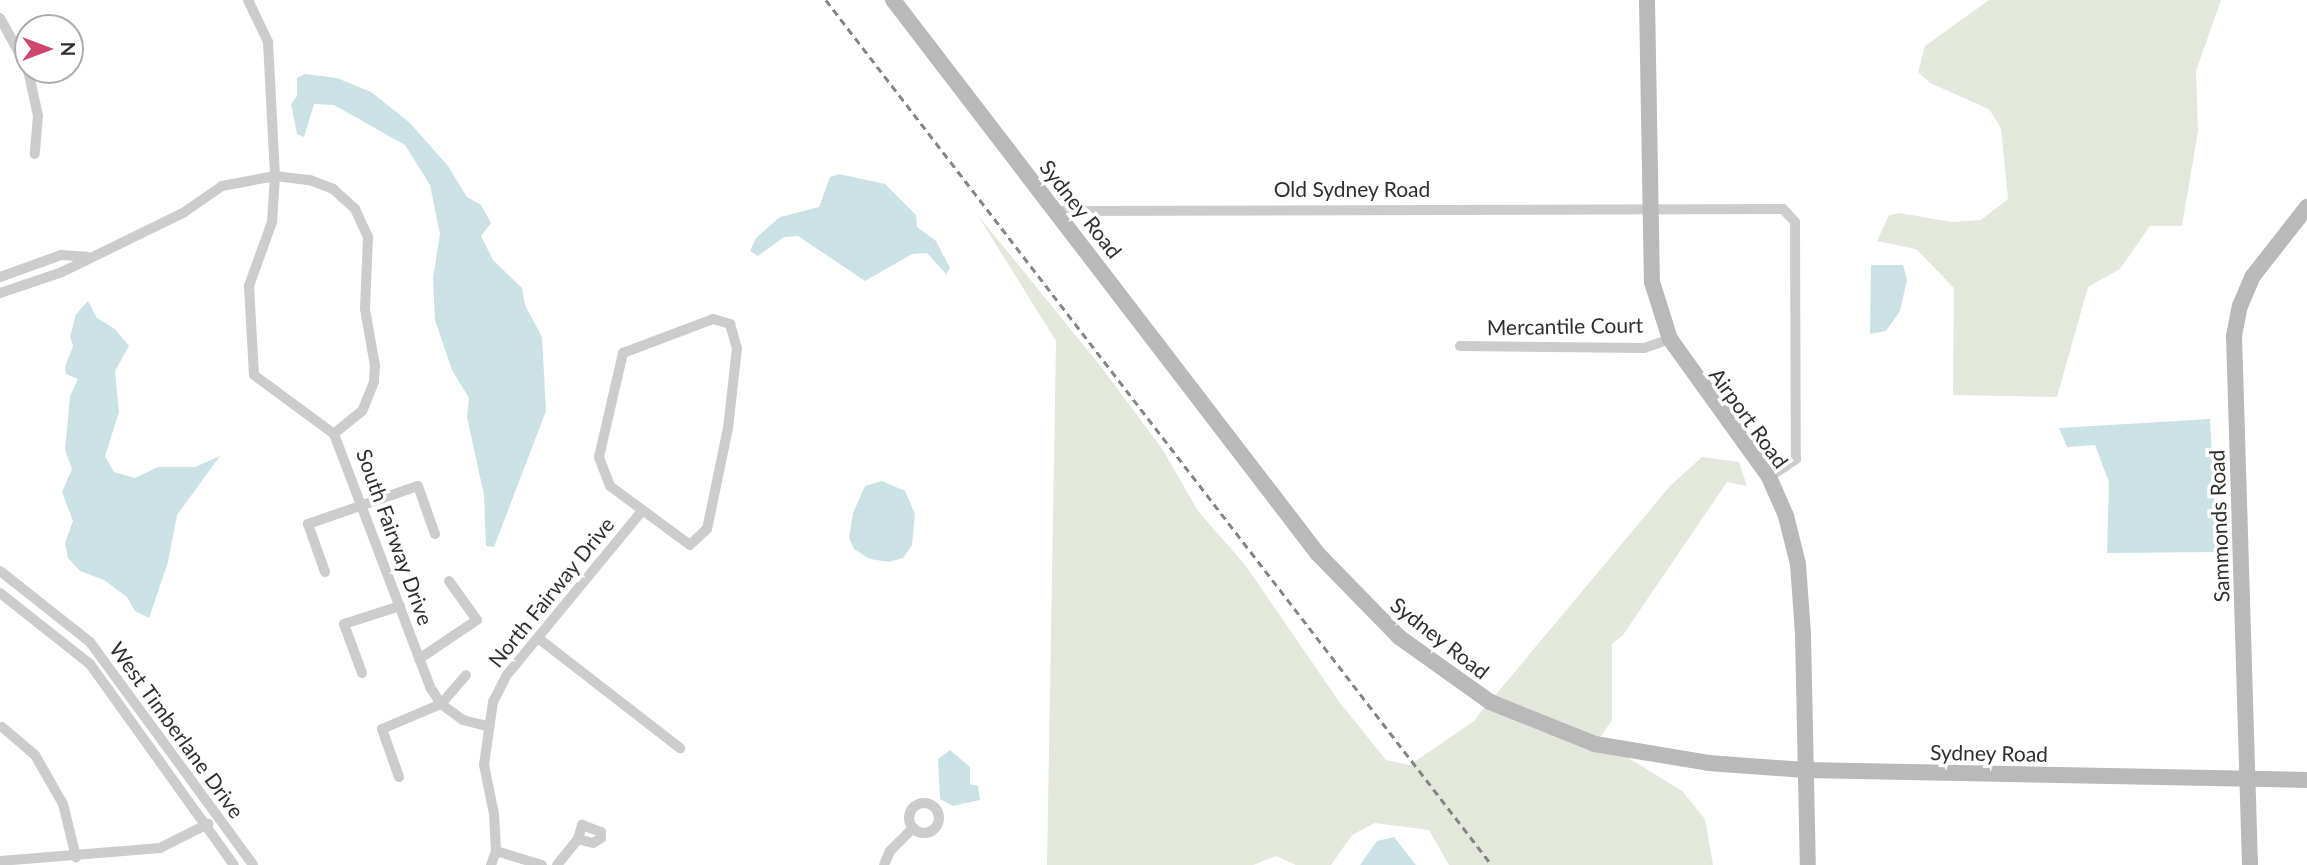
<!DOCTYPE html>
<style>
body{margin:0}
#map{position:relative;width:2307px;height:865px;overflow:hidden;background:#fff;font-family:Lato,sans-serif}
div>[style]{position:absolute}
.green>*{inset:0;background:#e4e7dc}
.water>*{inset:0;background:#cae1e6}
.street>*{height:10px;margin:-5px;padding:0 5px;transform-origin:5px;border-radius:5px;background:#ccc}
.street>.ring{margin:-5px;padding:0;box-sizing:content-box;background:none;border:10px solid #ccc;border-radius:50%}
.secondary>*{height:16px;margin:-8px;padding:0 8px;transform-origin:8px;border-radius:8px;background:#b9b9b9}
.rail>*{height:2.5px;margin-top:-1.25px;transform-origin:0;background:repeating-linear-gradient(90deg,#848484 0 7px,transparent 0 12px)}
span{translate:-50% -50%;white-space:nowrap;text-align:center;line-height:1.15;-webkit-text-stroke:7px #fff;paint-order:stroke}
.street-label{font-size:21px;color:#2f2f2f}
.north{position:absolute;left:14px;top:14px;width:70px;height:70px;box-sizing:border-box;background:#fff;border:2px solid #acacac;border-radius:50%;rotate:90deg;font-size:19px;font-weight:700;line-height:28px;text-align:center;color:#2f2f2f}
.north::after{content:'';display:block;margin:auto;width:24px;height:32px;background:#d0476d;clip-path:polygon(50% 0,100% 100%,50% 72%,0 100%)}
</style>
<div id="map">
<div class="green">
<div style="clip-path:polygon(1989px 0,2221px 0,2196px 71px,2198px 131px,2182px 226px,2150px 226px,2120px 269px,2088px 287px,2057px 397px,1953px 395px,1954px 288px,1916px 249px,1877px 241px,1889px 215px,1900px 213px,1952px 222px,1981px 220px,2008px 199px,2001px 128px,1989px 109px,1930px 83px,1918px 72px,1925px 46px)"></div>
<div style="clip-path:polygon(977px 214px,1102px 368px,1163px 450px,1198px 511px,1246px 566px,1340px 703px,1386px 760px,1410px 765px,1474px 721px,1486px 705px,1537px 730px,1627px 757px,1682px 791px,1705px 819px,1713px 865px,1449px 865px,1429px 830px,1375px 823px,1352px 835px,1331px 865px,1296px 865px,1276px 856px,1253px 865px,1047px 865px,1056px 341px)"></div>
<div style="clip-path:polygon(1702px 457px,1739px 462px,1747px 486px,1727px 482px,1623px 635px,1612px 644px,1612px 720px,1599px 739px,1493px 698px,1670px 486px)"></div>
</div>
<div class="water">
<div style="clip-path:polygon(305px 74px,337px 78px,371px 92px,410px 123px,448px 166px,467px 197px,481px 205px,491px 223px,481px 236px,493px 260px,522px 288px,525px 305px,542px 337px,546px 411px,494px 547px,486px 546px,484px 495px,467px 417px,469px 398px,452px 370px,435px 320px,433px 278px,440px 234px,430px 185px,405px 145px,334px 105px,314px 104px,304px 137px,297px 134px,291px 104px,297px 96px,297px 78px)"></div>
<div style="clip-path:polygon(839px 174px,885px 184px,916px 215px,917px 227px,936px 241px,950px 268px,946px 274px,927px 253px,912px 254px,865px 281px,798px 236px,784px 237px,758px 256px,750px 251px,756px 238px,780px 217px,819px 207px,830px 177px)"></div>
<div style="clip-path:polygon(1871px 265px,1903px 265px,1907px 280px,1900px 311px,1886px 331px,1870px 334px)"></div>
<div style="clip-path:polygon(88px 301px,97px 318px,115px 329px,129px 346px,115px 371px,119px 412px,105px 456px,114px 472px,135px 478px,158px 467px,195px 467px,220px 456px,177px 515px,168px 562px,149px 618px,135px 611px,127px 597px,104px 580px,80px 571px,68px 558px,65px 543px,73px 521px,62px 492px,72px 469px,65px 450px,70px 396px,78px 379px,66px 374px,65px 367px,73px 346px,70px 337px,76px 314px)"></div>
<div style="clip-path:polygon(2210px 419px,2217px 552px,2107px 553px,2109px 482px,2095px 445px,2067px 447px,2059px 428px)"></div>
<div style="clip-path:polygon(882px 481px,905px 491px,915px 514px,912px 545px,903px 558px,889px 562px,870px 559px,854px 549px,849px 538px,853px 513px,865px 486px)"></div>
<div style="clip-path:polygon(950px 750px,970px 767px,970px 784px,978px 786px,980px 800px,953px 806px,940px 799px,938px 759px)"></div>
<div style="clip-path:polygon(1394px 837px,1416px 865px,1360px 865px,1377px 841px)"></div>
</div>
<div class="street">
<div style="left:248px;top:0;width:47px;rotate:64.5deg"></div>
<div style="left:268px;top:42px;width:134px;rotate:87deg"></div>
<div style="left:275px;top:176px;width:46px;rotate:93.7deg"></div>
<div style="left:272px;top:222px;width:68px;rotate:109.8deg"></div>
<div style="left:249px;top:286px;width:89px;rotate:86.8deg"></div>
<div style="left:254px;top:375px;width:99px;rotate:36.4deg"></div>
<div style="left:334px;top:434px;width:271px;rotate:69.2deg"></div>
<div style="left:430px;top:687px;width:20px;rotate:57deg"></div>
<div style="left:441px;top:704px;width:27px;rotate:36deg"></div>
<div style="left:463px;top:720px;width:25px;rotate:14deg"></div>
<div style="left:0;top:18px;width:58px;rotate:61.2deg"></div>
<div style="left:28px;top:70px;width:47px;rotate:77.7deg"></div>
<div style="left:38px;top:116px;width:38px;rotate:95deg"></div>
<div style="left:1056px;top:211px;width:727px;rotate:-0.16deg"></div>
<div style="left:1783px;top:209px;width:18px;rotate:47deg"></div>
<div style="left:1795px;top:222px;width:237px;rotate:89.8deg"></div>
<div style="left:1796px;top:459px;width:32px;rotate:146deg"></div>
<div style="left:0;top:277px;width:65px;rotate:-19.8deg"></div>
<div style="left:61px;top:255px;width:26px;rotate:4deg"></div>
<div style="left:0;top:293px;width:65px;rotate:-18.7deg"></div>
<div style="left:62px;top:272px;width:135px;rotate:-26deg"></div>
<div style="left:183px;top:213px;width:47px;rotate:-34.7deg"></div>
<div style="left:222px;top:186px;width:54px;rotate:-10.7deg"></div>
<div style="left:275px;top:176px;width:35px;rotate:7deg"></div>
<div style="left:310px;top:180px;width:25px;rotate:21deg"></div>
<div style="left:333px;top:189px;width:30px;rotate:42deg"></div>
<div style="left:355px;top:209px;width:31px;rotate:65deg"></div>
<div style="left:368px;top:237px;width:72px;rotate:92.4deg"></div>
<div style="left:365px;top:309px;width:58px;rotate:80deg"></div>
<div style="left:375px;top:366px;width:16px;rotate:94deg"></div>
<div style="left:374px;top:382px;width:31px;rotate:112deg"></div>
<div style="left:362px;top:411px;width:36px;rotate:141deg"></div>
<div style="left:713px;top:319px;width:18px;rotate:16deg"></div>
<div style="left:730px;top:324px;width:25px;rotate:74deg"></div>
<div style="left:737px;top:348px;width:81px;rotate:96.4deg"></div>
<div style="left:728px;top:428px;width:103px;rotate:101.7deg"></div>
<div style="left:707px;top:529px;width:23px;rotate:137deg"></div>
<div style="left:690px;top:545px;width:99px;rotate:-143.6deg"></div>
<div style="left:610px;top:486px;width:31px;rotate:-111deg"></div>
<div style="left:599px;top:457px;width:107px;rotate:-77deg"></div>
<div style="left:623px;top:353px;width:96px;rotate:-20.7deg"></div>
<div style="left:1460px;top:346px;width:184px;rotate:0.6deg"></div>
<div style="left:1644px;top:348px;width:28px;rotate:-19deg"></div>
<div style="left:0;top:571px;width:115px;rotate:38.3deg"></div>
<div style="left:90px;top:642px;width:276px;rotate:53.8deg"></div>
<div style="left:325px;top:572px;width:51px;rotate:-109.5deg"></div>
<div style="left:308px;top:524px;width:116px;rotate:-19.1deg"></div>
<div style="left:418px;top:486px;width:51px;rotate:70.5deg"></div>
<div style="left:0;top:593px;width:115px;rotate:38.3deg"></div>
<div style="left:90px;top:664px;width:247px;rotate:54.4deg"></div>
<div style="left:538px;top:638px;width:180px;rotate:37.8deg"></div>
<div style="left:419px;top:659px;width:70px;rotate:-33.9deg"></div>
<div style="left:477px;top:620px;width:48px;rotate:-125.7deg"></div>
<div style="left:362px;top:673px;width:52px;rotate:-110.2deg"></div>
<div style="left:344px;top:624px;width:59px;rotate:-17.8deg"></div>
<div style="left:2px;top:727px;width:43px;rotate:40.3deg"></div>
<div style="left:35px;top:755px;width:56px;rotate:60.3deg"></div>
<div style="left:63px;top:804px;width:55px;rotate:76.2deg"></div>
<div style="left:399px;top:777px;width:51px;rotate:-109.5deg"></div>
<div style="left:382px;top:729px;width:64px;rotate:-23deg"></div>
<div style="left:441px;top:704px;width:38px;rotate:-49deg"></div>
<div class="ring" style="left:909px;top:803px;width:20px;height:20px"></div>
<div style="left:496px;top:851px;width:48px;rotate:16.9deg"></div>
<div style="left:0;top:861px;width:161px;rotate:-4.6deg"></div>
<div style="left:160px;top:848px;width:54px;rotate:-26.6deg"></div>
<div style="left:491px;top:865px;width:15px;rotate:-70deg"></div>
<div style="left:496px;top:851px;width:37px;rotate:-93deg"></div>
<div style="left:494px;top:814px;width:50px;rotate:-101.5deg"></div>
<div style="left:484px;top:765px;width:64px;rotate:-81.9deg"></div>
<div style="left:493px;top:702px;width:29px;rotate:-63deg"></div>
<div style="left:506px;top:676px;width:214px;rotate:-50.5deg"></div>
<div style="left:557px;top:865px;width:33px;rotate:-51deg"></div>
<div style="left:578px;top:839px;width:15px;rotate:-74deg"></div>
<div style="left:582px;top:825px;width:20px;rotate:20deg"></div>
<div style="left:601px;top:832px;width:6px;rotate:90deg"></div>
<div style="left:601px;top:838px;width:9px;rotate:148deg"></div>
<div style="left:593px;top:843px;width:16px;rotate:-165deg"></div>
<div style="left:884px;top:865px;width:15px;rotate:-67deg"></div>
<div style="left:890px;top:851px;width:33px;rotate:-45deg"></div>
</div>
<div class="secondary">
<div style="left:893px;top:0;width:698px;rotate:52.51deg"></div>
<div style="left:1318px;top:554px;width:116px;rotate:45.7deg"></div>
<div style="left:1399px;top:637px;width:112px;rotate:35.5deg"></div>
<div style="left:1490px;top:702px;width:113px;rotate:21.8deg"></div>
<div style="left:1595px;top:744px;width:115px;rotate:9.5deg"></div>
<div style="left:1708px;top:763px;width:97px;rotate:4.1deg"></div>
<div style="left:1805px;top:770px;width:502px;rotate:1.14deg"></div>
<div style="left:1647px;top:0;width:282px;rotate:89deg"></div>
<div style="left:1652px;top:282px;width:60px;rotate:72.5deg"></div>
<div style="left:1670px;top:339px;width:170px;rotate:54.3deg"></div>
<div style="left:1769px;top:477px;width:43px;rotate:66.4deg"></div>
<div style="left:1786px;top:516px;width:49px;rotate:76deg"></div>
<div style="left:1798px;top:564px;width:70px;rotate:85.9deg"></div>
<div style="left:1803px;top:634px;width:231px;rotate:88.8deg"></div>
<div style="left:2250px;top:865px;width:529px;rotate:-91.73deg"></div>
<div style="left:2234px;top:336px;width:31px;rotate:-79deg"></div>
<div style="left:2240px;top:306px;width:33px;rotate:-67deg"></div>
<div style="left:2253px;top:276px;width:88px;rotate:-52deg"></div>
</div>
<div class="rail">
<div style="left:826px;top:0;width:1092px;rotate:52.41deg"></div>
</div>
<div class="street-label">
<span style="left:1352px;top:189px">Old Sydney Road</span>
<span style="left:1081px;top:209px;rotate:52deg">Sydney Road</span>
<span style="left:1565px;top:326px;rotate:-1deg">Mercantile Court</span>
<span style="left:1749px;top:418px;rotate:54deg">Airport Road</span>
<span style="left:2219px;top:526px;rotate:-92deg">Sammonds Road</span>
<span style="left:395px;top:537px;rotate:70deg">South Fairway Drive</span>
<span style="left:551px;top:592px;rotate:-51deg">North Fairway Drive</span>
<span style="left:1440px;top:638px;rotate:38deg">Sydney Road</span>
<span style="left:177px;top:730px;rotate:54deg">West Timberlane Drive</span>
<span style="left:1989px;top:753px;rotate:1deg">Sydney Road</span>
</div>
<div class="north">N</div>
</div>
